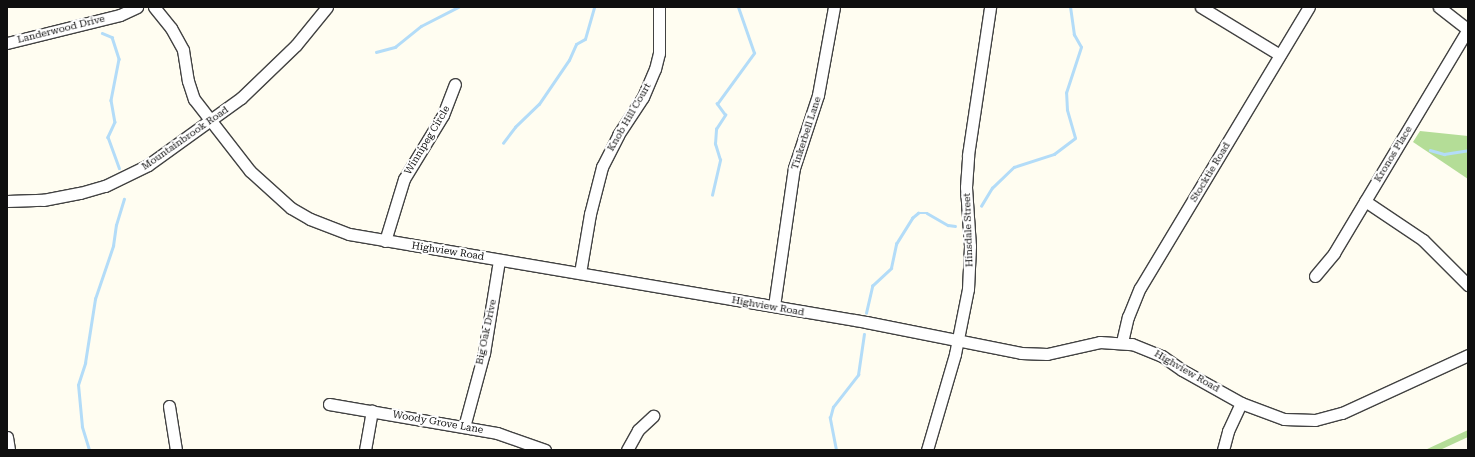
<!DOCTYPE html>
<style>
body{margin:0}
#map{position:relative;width:1475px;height:457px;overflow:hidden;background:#fffdf1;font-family:"Roboto Serif",serif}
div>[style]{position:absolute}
.forest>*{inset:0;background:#b4dd97}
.stream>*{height:2.5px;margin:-1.25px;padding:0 1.25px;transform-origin:1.25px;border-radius:1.25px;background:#b3dcf8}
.roads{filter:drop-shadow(1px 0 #424242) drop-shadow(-1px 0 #424242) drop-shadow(0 1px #424242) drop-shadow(0 -1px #424242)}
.minor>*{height:11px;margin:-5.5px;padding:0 5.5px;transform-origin:5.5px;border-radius:5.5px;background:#fff}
span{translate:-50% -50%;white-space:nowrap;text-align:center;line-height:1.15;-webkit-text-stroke:4px #fff;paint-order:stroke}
.street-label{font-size:10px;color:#0f0f0f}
.frame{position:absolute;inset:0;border:8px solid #0f0f0f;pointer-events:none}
</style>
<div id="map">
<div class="forest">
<div style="clip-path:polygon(1420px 131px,1468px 136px,1468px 179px,1413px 142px)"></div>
<div style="clip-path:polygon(1468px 430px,1468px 437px,1440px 450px,1425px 450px)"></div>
</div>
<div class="stream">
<div style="left:102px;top:33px;width:11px;rotate:22deg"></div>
<div style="left:112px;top:37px;width:23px;rotate:72deg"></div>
<div style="left:119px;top:59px;width:42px;rotate:101deg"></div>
<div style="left:111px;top:100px;width:22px;rotate:80deg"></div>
<div style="left:115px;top:122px;width:17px;rotate:115deg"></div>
<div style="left:108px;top:137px;width:33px;rotate:70deg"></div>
<div style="left:376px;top:52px;width:20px;rotate:-15deg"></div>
<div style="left:395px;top:47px;width:33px;rotate:-39deg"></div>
<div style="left:421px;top:26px;width:42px;rotate:-27.2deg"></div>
<div style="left:503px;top:143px;width:20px;rotate:-53deg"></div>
<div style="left:515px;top:127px;width:33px;rotate:-44deg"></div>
<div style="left:539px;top:104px;width:53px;rotate:-55.7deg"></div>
<div style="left:569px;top:60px;width:17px;rotate:-66deg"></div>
<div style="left:576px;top:44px;width:10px;rotate:-29deg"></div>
<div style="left:585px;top:39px;width:33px;rotate:-74deg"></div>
<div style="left:1430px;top:150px;width:15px;rotate:16deg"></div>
<div style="left:1444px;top:154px;width:24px;rotate:-9deg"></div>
<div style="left:712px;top:195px;width:36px;rotate:-77deg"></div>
<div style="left:720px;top:160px;width:17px;rotate:-107deg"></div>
<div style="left:715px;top:144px;width:15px;rotate:-86deg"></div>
<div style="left:716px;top:129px;width:17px;rotate:-57deg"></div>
<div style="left:725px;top:115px;width:14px;rotate:-126deg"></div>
<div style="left:717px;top:104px;width:63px;rotate:-54deg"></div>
<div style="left:754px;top:53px;width:49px;rotate:-109.2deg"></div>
<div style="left:981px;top:206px;width:21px;rotate:-59deg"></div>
<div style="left:992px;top:188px;width:30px;rotate:-44deg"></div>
<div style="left:1014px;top:167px;width:42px;rotate:-18deg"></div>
<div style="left:1054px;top:154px;width:26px;rotate:-37deg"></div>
<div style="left:1075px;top:138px;width:29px;rotate:-106deg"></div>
<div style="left:1067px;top:110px;width:17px;rotate:-93deg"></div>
<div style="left:1066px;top:93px;width:48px;rotate:-71.9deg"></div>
<div style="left:1081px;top:47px;width:14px;rotate:-120deg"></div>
<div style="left:1074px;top:35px;width:28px;rotate:-98deg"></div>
<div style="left:866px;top:313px;width:28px;rotate:-77deg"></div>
<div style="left:872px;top:286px;width:26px;rotate:-43deg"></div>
<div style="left:891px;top:268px;width:25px;rotate:-78deg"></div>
<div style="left:896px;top:244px;width:31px;rotate:-58deg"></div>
<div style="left:912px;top:218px;width:8px;rotate:-40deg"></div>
<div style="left:918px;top:213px;width:9px"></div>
<div style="left:927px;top:213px;width:24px;rotate:30deg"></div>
<div style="left:948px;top:225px;width:7px;rotate:8deg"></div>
<div style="left:89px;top:450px;width:24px;rotate:-107deg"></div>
<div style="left:82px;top:427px;width:42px;rotate:-95.4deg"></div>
<div style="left:78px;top:385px;width:23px;rotate:-72deg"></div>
<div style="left:85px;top:363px;width:65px;rotate:-81.1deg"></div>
<div style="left:95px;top:299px;width:56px;rotate:-71.2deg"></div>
<div style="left:113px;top:246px;width:21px;rotate:-82deg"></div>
<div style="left:116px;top:225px;width:27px;rotate:-73deg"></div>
<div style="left:836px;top:450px;width:33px;rotate:-101deg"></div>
<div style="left:830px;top:418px;width:11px;rotate:-75deg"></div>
<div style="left:833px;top:407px;width:41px;rotate:-52deg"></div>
<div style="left:858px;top:375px;width:41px;rotate:-81.7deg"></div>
</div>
<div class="roads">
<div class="minor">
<div style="left:154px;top:7px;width:27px;rotate:51deg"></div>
<div style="left:171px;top:28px;width:25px;rotate:61deg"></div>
<div style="left:183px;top:50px;width:31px;rotate:81deg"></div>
<div style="left:188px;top:81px;width:19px;rotate:72deg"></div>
<div style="left:194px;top:99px;width:91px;rotate:52.1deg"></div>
<div style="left:250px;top:171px;width:55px;rotate:42.1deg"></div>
<div style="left:291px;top:208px;width:22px;rotate:30deg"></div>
<div style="left:310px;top:219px;width:42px;rotate:21deg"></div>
<div style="left:349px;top:234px;width:524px;rotate:9.66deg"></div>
<div style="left:866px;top:322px;width:158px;rotate:11.3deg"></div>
<div style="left:1021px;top:353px;width:26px;rotate:2deg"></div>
<div style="left:1047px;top:354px;width:54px;rotate:-12.8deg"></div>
<div style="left:1100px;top:342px;width:32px;rotate:4deg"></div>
<div style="left:1132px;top:344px;width:32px;rotate:22deg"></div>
<div style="left:1162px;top:356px;width:24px;rotate:35deg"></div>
<div style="left:1182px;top:370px;width:68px;rotate:29.2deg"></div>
<div style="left:1241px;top:403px;width:46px;rotate:20.4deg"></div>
<div style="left:1284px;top:419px;width:31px;rotate:2deg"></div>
<div style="left:1315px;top:420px;width:28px;rotate:-15deg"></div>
<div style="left:1342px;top:413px;width:139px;rotate:-24.7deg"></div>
<div style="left:1201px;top:7px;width:92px;rotate:31.3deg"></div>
<div style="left:1439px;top:7px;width:37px;rotate:38deg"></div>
<div style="left:7px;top:43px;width:116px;rotate:-13.9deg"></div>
<div style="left:120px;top:15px;width:19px;rotate:-25deg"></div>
<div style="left:7px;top:201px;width:36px;rotate:-2deg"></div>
<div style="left:43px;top:200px;width:38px;rotate:-11deg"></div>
<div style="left:80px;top:193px;width:26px;rotate:-16deg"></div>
<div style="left:105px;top:186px;width:48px;rotate:-26deg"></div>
<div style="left:148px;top:165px;width:115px;rotate:-35.8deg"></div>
<div style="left:241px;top:98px;width:76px;rotate:-43.9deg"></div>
<div style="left:296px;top:45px;width:49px;rotate:-50.8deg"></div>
<div style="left:1365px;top:201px;width:70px;rotate:33.9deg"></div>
<div style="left:1423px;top:240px;width:64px;rotate:45deg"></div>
<div style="left:385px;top:241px;width:65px;rotate:-73deg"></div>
<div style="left:404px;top:179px;width:75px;rotate:-58.6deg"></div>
<div style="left:443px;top:115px;width:33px;rotate:-69deg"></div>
<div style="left:580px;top:273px;width:60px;rotate:-80.4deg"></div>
<div style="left:590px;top:214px;width:49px;rotate:-75.7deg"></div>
<div style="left:602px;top:167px;width:36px;rotate:-63deg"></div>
<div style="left:618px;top:135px;width:45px;rotate:-56.7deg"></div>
<div style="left:643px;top:97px;width:30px;rotate:-67deg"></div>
<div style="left:655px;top:69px;width:16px;rotate:-76deg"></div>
<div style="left:659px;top:53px;width:46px;rotate:-90deg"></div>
<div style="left:1315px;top:276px;width:30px;rotate:-50deg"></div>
<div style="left:1334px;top:253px;width:261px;rotate:-59.1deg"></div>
<div style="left:774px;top:306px;width:139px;rotate:-81.8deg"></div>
<div style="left:794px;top:168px;width:77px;rotate:-71.8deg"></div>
<div style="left:818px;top:95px;width:89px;rotate:-79.7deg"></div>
<div style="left:1122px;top:342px;width:26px;rotate:-77deg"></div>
<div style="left:1128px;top:317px;width:31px;rotate:-68deg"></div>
<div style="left:1140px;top:288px;width:328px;rotate:-59deg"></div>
<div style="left:329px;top:404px;width:170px;rotate:9.8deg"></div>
<div style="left:497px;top:433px;width:51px;rotate:19.5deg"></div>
<div style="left:169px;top:406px;width:45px;rotate:81deg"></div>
<div style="left:464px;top:427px;width:77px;rotate:-74.9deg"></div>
<div style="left:484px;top:353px;width:94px;rotate:-80.8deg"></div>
<div style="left:7px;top:437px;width:13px;rotate:81deg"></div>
<div style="left:365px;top:450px;width:40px;rotate:-80deg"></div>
<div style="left:627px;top:450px;width:23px;rotate:-61deg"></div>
<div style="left:638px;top:430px;width:21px;rotate:-43deg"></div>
<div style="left:927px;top:450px;width:100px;rotate:-73.7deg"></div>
<div style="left:955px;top:354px;width:66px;rotate:-78.7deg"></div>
<div style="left:968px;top:289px;width:43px;rotate:-87.3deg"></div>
<div style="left:970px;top:246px;width:59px;rotate:-93.9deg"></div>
<div style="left:966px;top:187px;width:32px;rotate:-86deg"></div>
<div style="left:968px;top:155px;width:150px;rotate:-81.5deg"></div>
<div style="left:1223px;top:450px;width:20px;rotate:-75deg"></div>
<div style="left:1228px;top:431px;width:31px;rotate:-65deg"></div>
</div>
</div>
<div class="street-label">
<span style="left:61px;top:29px;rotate:-14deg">Landerwood Drive</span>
<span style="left:629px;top:117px;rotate:-60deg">Knob Hill Court</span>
<span style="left:806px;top:133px;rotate:-72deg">Tinkerbell Lane</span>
<span style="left:185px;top:138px;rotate:-35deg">Mountainbrook Road</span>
<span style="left:427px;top:140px;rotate:-59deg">Winnipeg Circle</span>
<span style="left:1393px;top:154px;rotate:-59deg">Kronos Place</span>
<span style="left:1210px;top:172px;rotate:-59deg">Stocktie Road</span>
<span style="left:968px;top:230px;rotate:-92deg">Hinsdale Street</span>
<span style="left:448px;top:251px;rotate:9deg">Highview Road</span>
<span style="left:768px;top:306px;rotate:10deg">Highview Road</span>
<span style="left:486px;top:332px;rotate:-78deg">Big Oak Drive</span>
<span style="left:1187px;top:371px;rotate:30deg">Highview Road</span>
<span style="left:438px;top:422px;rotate:10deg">Woody Grove Lane</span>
</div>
<div class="frame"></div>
</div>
